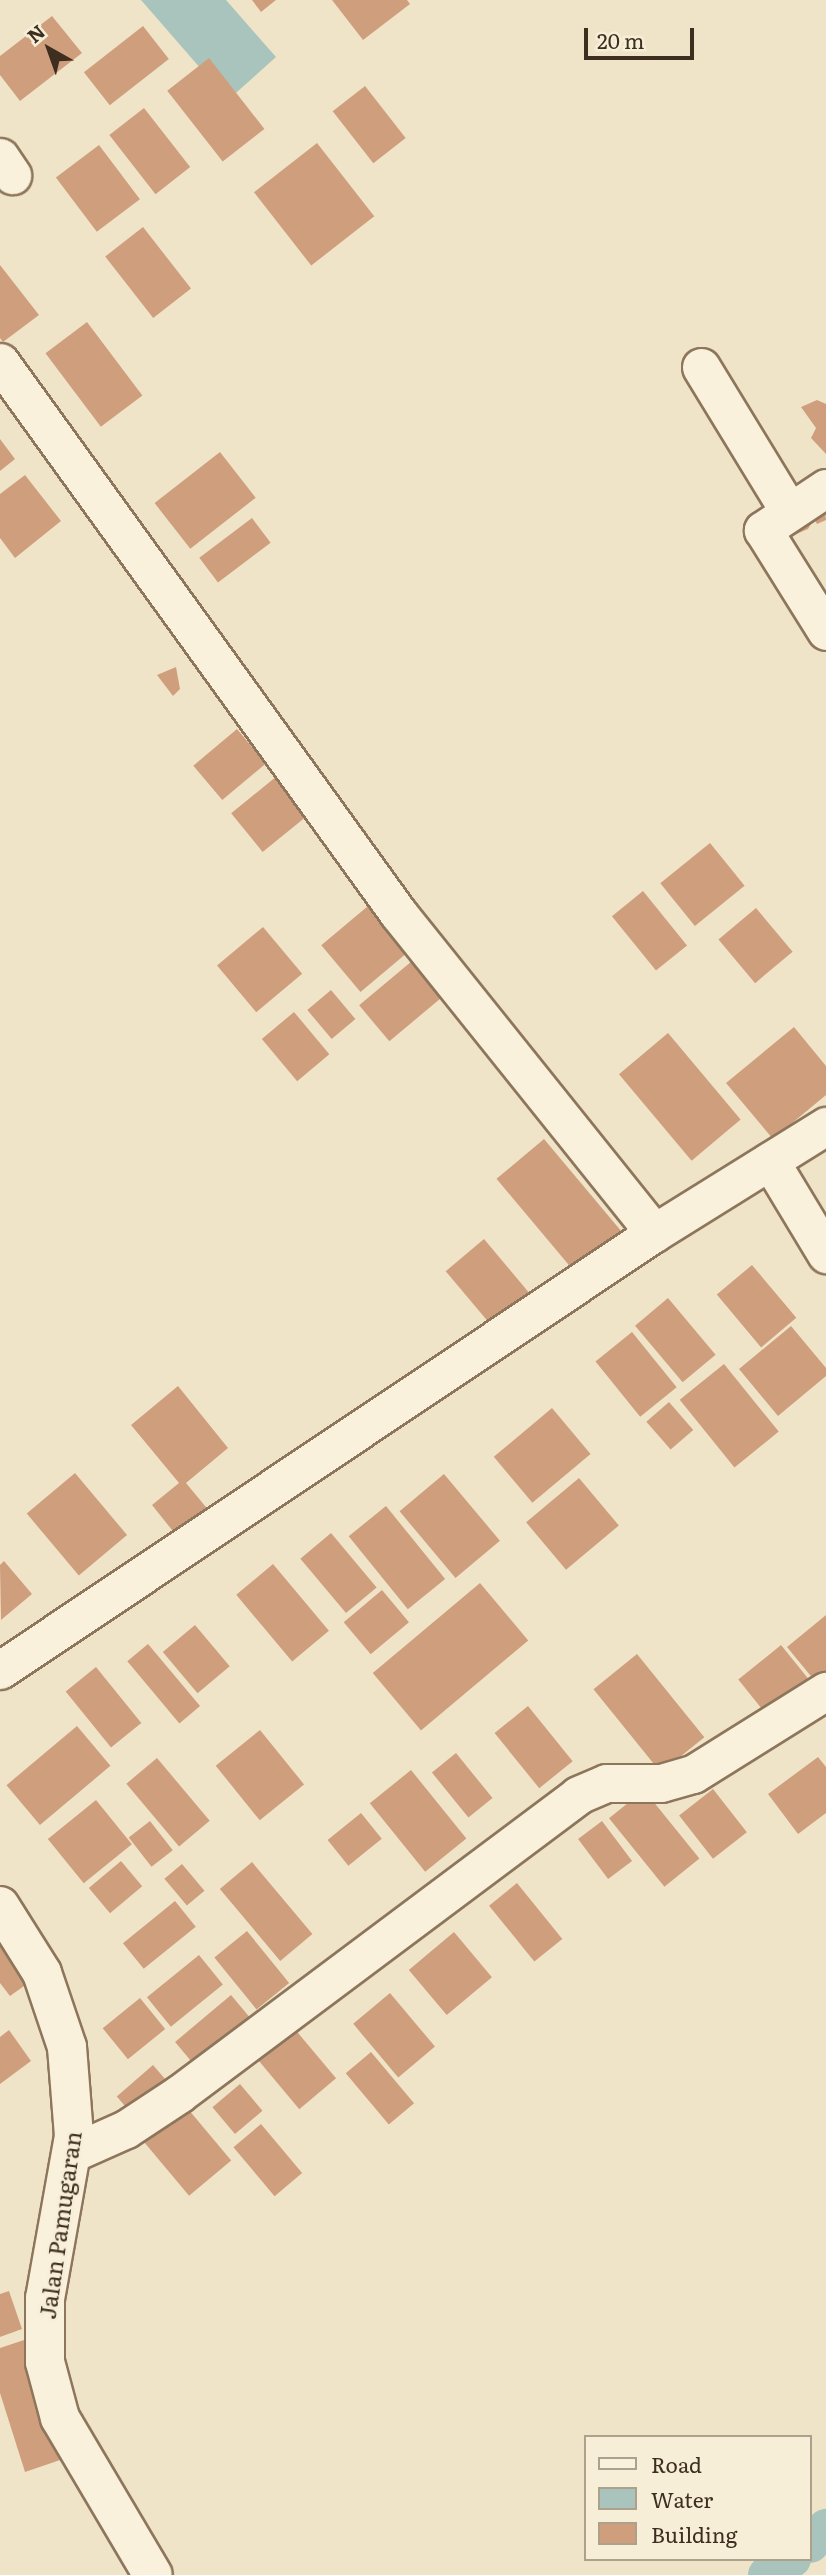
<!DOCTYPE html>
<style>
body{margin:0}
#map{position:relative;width:826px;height:2575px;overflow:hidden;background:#f0e4c8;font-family:Literata,serif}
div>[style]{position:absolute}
.water>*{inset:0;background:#a9c4bc}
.canal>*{height:38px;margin:-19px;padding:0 19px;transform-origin:19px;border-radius:19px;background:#a9c4bc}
.building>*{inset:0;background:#cf9f7d;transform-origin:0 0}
.roads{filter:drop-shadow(2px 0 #8d765c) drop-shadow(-2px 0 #8d765c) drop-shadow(0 2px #8d765c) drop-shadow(0 -2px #8d765c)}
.minor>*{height:37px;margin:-18.5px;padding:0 18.5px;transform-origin:18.5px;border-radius:18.5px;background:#faf1dc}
.tertiary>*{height:38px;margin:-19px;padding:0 19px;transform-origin:19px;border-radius:19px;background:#faf1dc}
span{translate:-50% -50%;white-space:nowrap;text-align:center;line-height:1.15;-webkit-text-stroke:5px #f7eed8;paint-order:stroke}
.street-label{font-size:23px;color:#3d2e20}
.legend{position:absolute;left:584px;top:2435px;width:228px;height:126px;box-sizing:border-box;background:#f7eed8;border:2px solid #ada18e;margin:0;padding:9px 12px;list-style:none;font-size:21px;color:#3d2e20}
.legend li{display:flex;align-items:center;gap:14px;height:35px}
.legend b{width:35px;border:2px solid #ada18e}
.north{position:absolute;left:14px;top:14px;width:70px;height:70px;-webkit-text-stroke:5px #f7eed8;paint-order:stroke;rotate:320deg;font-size:19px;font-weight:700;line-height:28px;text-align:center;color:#3d2e20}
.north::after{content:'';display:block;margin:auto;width:24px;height:32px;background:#3d2e20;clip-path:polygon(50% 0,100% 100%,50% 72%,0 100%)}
.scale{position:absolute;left:584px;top:28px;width:110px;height:32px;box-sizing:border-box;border:4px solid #3d2e20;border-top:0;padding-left:9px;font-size:21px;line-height:24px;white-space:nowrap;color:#3d2e20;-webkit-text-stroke:5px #f7eed8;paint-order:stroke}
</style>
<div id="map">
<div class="water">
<div style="clip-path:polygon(141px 0,226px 0,276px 57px,228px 100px)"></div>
</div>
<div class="canal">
<div style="left:810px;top:2544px;width:23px;rotate:-45deg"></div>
<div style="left:767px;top:2575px;width:30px;rotate:-33deg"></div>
</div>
<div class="building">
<div style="clip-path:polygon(252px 0,276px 0,261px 12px)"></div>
<div style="clip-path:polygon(332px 0,407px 0,410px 4px,363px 40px)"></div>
<div style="clip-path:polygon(52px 16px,82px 53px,20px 101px,0 75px,0 56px)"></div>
<div style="left:143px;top:26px;width:42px;height:75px;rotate:52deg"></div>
<div style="left:209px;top:58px;width:90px;height:53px;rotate:52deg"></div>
<div style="left:365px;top:86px;width:66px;height:41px;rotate:52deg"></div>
<div style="left:144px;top:108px;width:75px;height:44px;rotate:52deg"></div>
<div style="left:317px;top:143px;width:93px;height:80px;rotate:52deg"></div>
<div style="left:99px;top:145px;width:68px;height:54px;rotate:53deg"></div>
<div style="left:143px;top:227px;width:78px;height:48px;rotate:52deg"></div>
<div style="clip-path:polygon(0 265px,39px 315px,3px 342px,0 338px)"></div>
<div style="left:87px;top:322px;width:92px;height:52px;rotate:53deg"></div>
<div style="clip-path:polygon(817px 400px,826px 404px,826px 454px,811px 438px,816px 428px,801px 407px)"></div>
<div style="clip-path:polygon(0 439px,15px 459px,0 471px)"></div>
<div style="left:220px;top:452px;width:58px;height:83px;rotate:52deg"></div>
<div style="clip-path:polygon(25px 475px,61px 521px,15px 558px,0 538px,0 494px)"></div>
<div style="clip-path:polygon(808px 509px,825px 510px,826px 520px,817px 524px,814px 519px,808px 529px,785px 539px,795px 516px,814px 518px)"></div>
<div style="left:252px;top:518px;width:31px;height:66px;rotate:53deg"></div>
<div style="clip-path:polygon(176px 667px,180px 689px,173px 696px,157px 675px)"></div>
<div style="left:237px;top:729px;width:45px;height:57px;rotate:50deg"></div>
<div style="left:277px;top:776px;width:50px;height:59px;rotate:51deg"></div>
<div style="left:710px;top:843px;width:55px;height:64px;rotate:51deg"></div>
<div style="left:643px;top:891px;width:70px;height:40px;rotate:51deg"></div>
<div style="left:368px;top:906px;width:61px;height:61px;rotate:50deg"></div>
<div style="left:756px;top:908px;width:57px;height:49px;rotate:50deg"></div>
<div style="left:263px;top:927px;width:61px;height:60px;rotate:50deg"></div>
<div style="left:412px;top:961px;width:47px;height:69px;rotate:50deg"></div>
<div style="left:331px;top:990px;width:38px;height:31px;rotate:50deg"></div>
<div style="left:294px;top:1012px;width:55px;height:42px;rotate:50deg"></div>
<div style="clip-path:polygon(794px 1027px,826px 1066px,826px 1095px,773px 1139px,726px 1083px)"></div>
<div style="left:668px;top:1033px;width:113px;height:64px;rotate:50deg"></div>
<div style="left:544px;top:1139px;width:121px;height:62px;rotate:50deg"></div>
<div style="left:484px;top:1239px;width:73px;height:50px;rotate:50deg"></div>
<div style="left:752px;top:1265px;width:69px;height:46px;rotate:50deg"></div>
<div style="left:668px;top:1298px;width:74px;height:43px;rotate:50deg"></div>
<div style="clip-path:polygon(791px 1326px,826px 1368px,826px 1376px,778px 1416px,739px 1369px)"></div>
<div style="left:632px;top:1332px;width:71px;height:47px;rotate:51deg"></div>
<div style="left:724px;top:1364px;width:87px;height:57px;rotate:51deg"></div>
<div style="clip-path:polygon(178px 1386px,228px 1448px,186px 1483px,215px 1518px,184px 1545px,152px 1505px,179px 1483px,131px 1425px)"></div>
<div style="left:669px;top:1402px;width:37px;height:30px;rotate:49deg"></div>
<div style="left:552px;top:1408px;width:60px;height:76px;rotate:50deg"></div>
<div style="left:75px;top:1473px;width:81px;height:63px;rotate:50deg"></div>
<div style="left:444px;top:1474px;width:87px;height:58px;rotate:50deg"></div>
<div style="left:579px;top:1478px;width:62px;height:69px;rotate:50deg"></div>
<div style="left:386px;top:1506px;width:94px;height:48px;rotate:51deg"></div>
<div style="left:331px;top:1533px;width:71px;height:40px;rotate:50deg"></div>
<div style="clip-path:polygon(4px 1561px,32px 1594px,1px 1620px,0 1565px)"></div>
<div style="left:273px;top:1564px;width:87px;height:48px;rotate:50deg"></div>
<div style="left:480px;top:1583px;width:75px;height:140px;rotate:50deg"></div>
<div style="left:382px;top:1590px;width:42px;height:50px;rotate:50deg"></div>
<div style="clip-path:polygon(826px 1615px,826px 1681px,819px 1686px,787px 1647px)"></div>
<div style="left:195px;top:1625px;width:54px;height:42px;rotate:50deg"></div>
<div style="left:148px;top:1644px;width:81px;height:27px;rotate:50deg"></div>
<div style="left:781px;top:1645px;width:54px;height:55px;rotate:51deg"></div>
<div style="left:637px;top:1654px;width:107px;height:56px;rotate:51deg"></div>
<div style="left:96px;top:1667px;width:72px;height:39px;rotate:51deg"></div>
<div style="left:528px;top:1706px;width:71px;height:43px;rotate:51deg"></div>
<div style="left:77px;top:1726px;width:52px;height:92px;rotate:50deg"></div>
<div style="left:260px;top:1730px;width:70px;height:57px;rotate:51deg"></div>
<div style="left:456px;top:1753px;width:58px;height:31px;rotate:51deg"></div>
<div style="clip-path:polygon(818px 1757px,826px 1767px,826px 1813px,798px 1834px,768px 1794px)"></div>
<div style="left:157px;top:1758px;width:82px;height:40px;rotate:50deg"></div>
<div style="left:411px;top:1770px;width:88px;height:53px;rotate:51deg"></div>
<div style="left:713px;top:1789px;width:55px;height:43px;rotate:52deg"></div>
<div style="left:644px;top:1790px;width:88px;height:45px;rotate:51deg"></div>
<div style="left:96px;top:1800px;width:57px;height:62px;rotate:51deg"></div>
<div style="left:361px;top:1813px;width:33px;height:43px;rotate:51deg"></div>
<div style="left:150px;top:1821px;width:37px;height:27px;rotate:52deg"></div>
<div style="left:602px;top:1821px;width:50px;height:30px;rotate:53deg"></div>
<div style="left:121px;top:1861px;width:33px;height:42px;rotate:50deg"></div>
<div style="left:252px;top:1862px;width:94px;height:42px;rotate:50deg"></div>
<div style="left:182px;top:1864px;width:35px;height:23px;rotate:50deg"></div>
<div style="left:517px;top:1883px;width:72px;height:36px;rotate:51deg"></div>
<div style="left:175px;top:1901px;width:33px;height:67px;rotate:51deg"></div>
<div style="clip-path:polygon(0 1931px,34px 1979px,10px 1996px,0 1983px)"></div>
<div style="left:247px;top:1931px;width:67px;height:42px;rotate:51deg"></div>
<div style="left:454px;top:1932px;width:59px;height:59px;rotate:50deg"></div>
<div style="left:199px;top:1955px;width:38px;height:67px;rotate:51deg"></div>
<div style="left:390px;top:1993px;width:70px;height:48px;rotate:50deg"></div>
<div style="left:231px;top:1995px;width:30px;height:73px;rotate:50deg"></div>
<div style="left:140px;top:1998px;width:40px;height:48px;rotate:51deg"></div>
<div style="left:293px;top:2027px;width:67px;height:48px;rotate:50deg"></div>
<div style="clip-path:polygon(9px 2030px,31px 2061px,0 2084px,0 2037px)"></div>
<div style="left:371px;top:2052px;width:67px;height:33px;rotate:50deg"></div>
<div style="left:153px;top:2065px;width:28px;height:48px;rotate:49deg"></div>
<div style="left:240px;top:2084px;width:35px;height:36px;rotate:50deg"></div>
<div style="left:183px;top:2103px;width:75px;height:55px;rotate:50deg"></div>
<div style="left:261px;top:2124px;width:64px;height:36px;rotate:50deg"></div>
<div style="clip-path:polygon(9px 2291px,22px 2329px,0 2337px,0 2294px)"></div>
<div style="clip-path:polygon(27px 2339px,66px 2458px,25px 2472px,0 2393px,0 2348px)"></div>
</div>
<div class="roads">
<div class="minor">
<div style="left:0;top:157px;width:22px;rotate:56deg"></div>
<div style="left:0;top:362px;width:680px;rotate:54.16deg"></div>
<div style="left:398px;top:913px;width:410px;rotate:51.3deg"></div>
<div style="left:701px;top:367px;width:169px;rotate:58.6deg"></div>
<div style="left:826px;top:488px;width:76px;rotate:146.3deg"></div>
<div style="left:763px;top:530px;width:119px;rotate:58deg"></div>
<div style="left:770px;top:1161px;width:109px;rotate:58.9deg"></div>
<div style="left:0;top:1670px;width:787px;rotate:-33.75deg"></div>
<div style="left:654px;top:1233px;width:203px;rotate:-31.9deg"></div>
<div style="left:72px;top:2153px;width:59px;rotate:-24deg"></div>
<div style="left:126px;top:2129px;width:64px;rotate:-33.4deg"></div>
<div style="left:179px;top:2094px;width:499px;rotate:-36.8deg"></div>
<div style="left:578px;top:1795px;width:30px;rotate:-23deg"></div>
<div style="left:606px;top:1783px;width:55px"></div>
<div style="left:661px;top:1783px;width:33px;rotate:-16deg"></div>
<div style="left:693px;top:1774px;width:157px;rotate:-32deg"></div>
</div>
<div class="tertiary">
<div style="left:0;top:1906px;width:79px;rotate:57.9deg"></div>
<div style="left:42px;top:1973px;width:78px;rotate:71.3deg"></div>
<div style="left:67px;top:2047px;width:89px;rotate:85.5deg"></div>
<div style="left:74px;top:2136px;width:165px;rotate:100.1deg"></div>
<div style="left:45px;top:2298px;width:64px;rotate:90deg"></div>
<div style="left:45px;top:2362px;width:58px;rotate:75deg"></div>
<div style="left:60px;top:2418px;width:182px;rotate:59.4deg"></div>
</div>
</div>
<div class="street-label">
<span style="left:59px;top:2225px;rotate:-82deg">Jalan Pamugaran</span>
</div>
<ul class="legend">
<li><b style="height:9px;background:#faf1dc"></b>Road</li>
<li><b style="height:19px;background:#a9c4bc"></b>Water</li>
<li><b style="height:19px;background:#cf9f7d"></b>Building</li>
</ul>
<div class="north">N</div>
<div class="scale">20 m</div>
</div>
